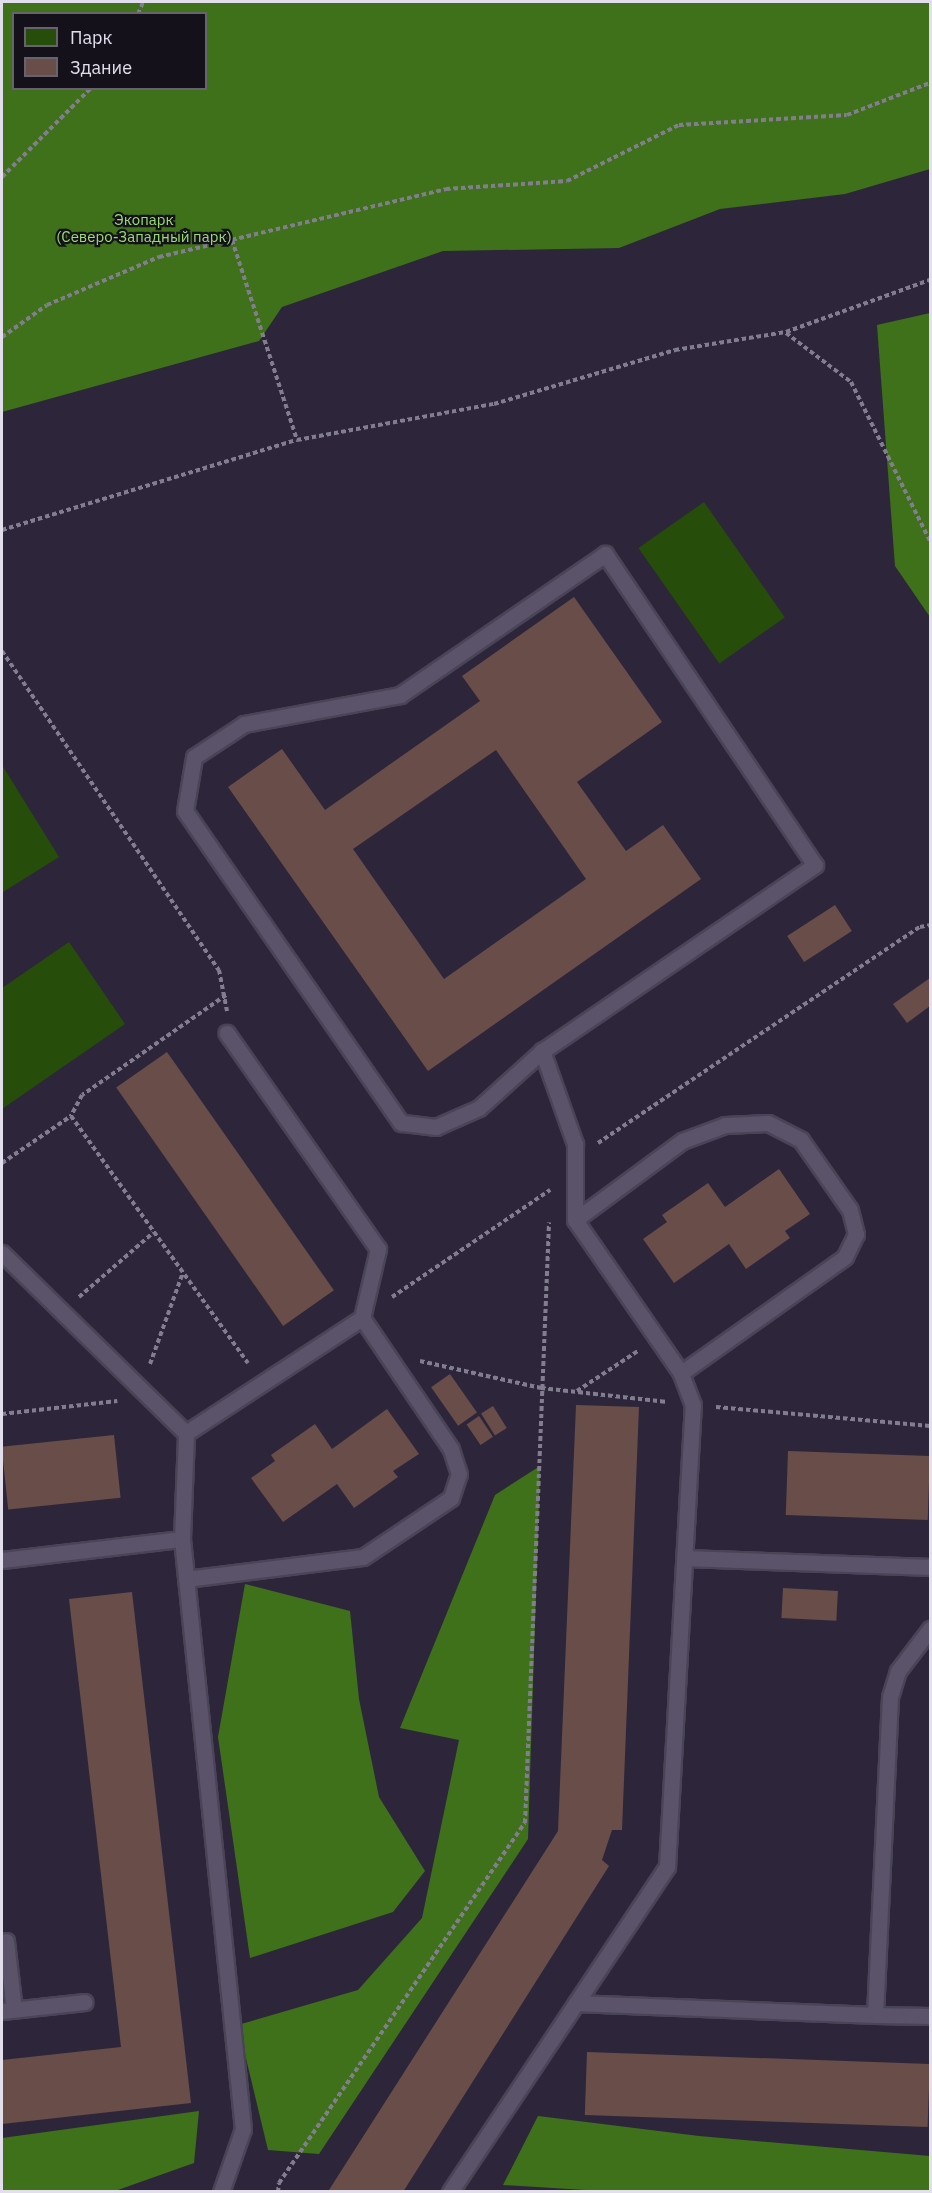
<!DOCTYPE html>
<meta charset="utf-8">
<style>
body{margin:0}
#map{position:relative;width:932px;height:2193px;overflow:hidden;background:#2d263b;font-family:"IBM Plex Sans",sans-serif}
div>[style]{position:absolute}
.green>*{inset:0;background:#264d09;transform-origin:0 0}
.forest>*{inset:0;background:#3e711a}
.building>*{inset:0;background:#694d49;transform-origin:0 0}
.path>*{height:4px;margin-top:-2px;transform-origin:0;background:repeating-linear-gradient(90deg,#837e8f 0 4.5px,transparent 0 7.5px)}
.roads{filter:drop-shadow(2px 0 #4a4457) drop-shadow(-2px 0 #4a4457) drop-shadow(0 2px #4a4457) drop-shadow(0 -2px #4a4457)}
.lane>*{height:15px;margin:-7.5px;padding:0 7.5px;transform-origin:7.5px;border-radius:7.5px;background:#5a536a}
span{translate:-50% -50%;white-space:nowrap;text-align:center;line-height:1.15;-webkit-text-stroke:4.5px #14111a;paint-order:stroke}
.park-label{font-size:15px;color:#98de70}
.frame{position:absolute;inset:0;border:3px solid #e2deec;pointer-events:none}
.legend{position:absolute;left:12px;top:12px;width:195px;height:78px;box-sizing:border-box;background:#14111a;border:2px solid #66636e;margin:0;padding:8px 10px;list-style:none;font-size:18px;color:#e2deec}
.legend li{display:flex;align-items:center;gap:12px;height:30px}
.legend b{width:30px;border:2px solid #66636e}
</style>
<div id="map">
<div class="green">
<div style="left:704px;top:502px;width:141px;height:80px;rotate:55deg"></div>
<div style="clip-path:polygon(2px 765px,59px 857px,3px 892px,2px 889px)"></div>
<div style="clip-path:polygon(69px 942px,125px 1024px,2px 1109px,2px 988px)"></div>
</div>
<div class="forest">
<div style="clip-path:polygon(evenodd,2px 2px,930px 2px,930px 169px,845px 194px,720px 209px,619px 248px,443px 251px,282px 307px,259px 341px,2px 412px,2px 2px,14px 14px,206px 14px,206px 88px,14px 88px,14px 14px)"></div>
<div style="clip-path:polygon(930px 313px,930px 617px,895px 566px,877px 325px)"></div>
<div style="clip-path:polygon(540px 1466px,528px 1839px,319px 2154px,268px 2150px,238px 2025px,358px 1990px,422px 1918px,459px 1740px,400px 1728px,495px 1495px)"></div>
<div style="clip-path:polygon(245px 1584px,350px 1611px,359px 1699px,379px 1797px,425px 1871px,393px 1912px,250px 1958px,218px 1737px)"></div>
<div style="clip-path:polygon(199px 2111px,194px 2163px,115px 2191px,2px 2191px,2px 2138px)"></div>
<div style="clip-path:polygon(538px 2116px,699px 2136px,930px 2156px,930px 2191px,618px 2192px,503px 2185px)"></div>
</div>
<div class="building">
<div style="clip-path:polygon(evenodd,574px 597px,662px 722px,577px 782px,626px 851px,663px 825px,701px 879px,428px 1071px,228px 787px,282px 749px,325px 810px,480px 701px,462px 676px,574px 597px,496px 750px,586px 879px,444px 979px,353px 849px,496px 750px)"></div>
<div style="left:835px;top:905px;width:31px;height:57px;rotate:57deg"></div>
<div style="clip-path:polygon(930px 978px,930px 1006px,907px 1023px,893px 1004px)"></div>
<div style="left:167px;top:1052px;width:291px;height:62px;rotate:55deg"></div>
<div style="clip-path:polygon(779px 1169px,810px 1214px,785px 1231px,790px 1238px,746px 1269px,729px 1244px,674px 1283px,643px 1239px,667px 1222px,662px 1215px,708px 1183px,725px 1207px)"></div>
<div style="left:450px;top:1374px;width:47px;height:23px;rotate:55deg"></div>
<div style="clip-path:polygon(576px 1405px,639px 1407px,622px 1830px,612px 1830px,602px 1860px,609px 1866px,403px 2192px,332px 2192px,329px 2190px,558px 1831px)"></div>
<div style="left:493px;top:1406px;width:26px;height:14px;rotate:58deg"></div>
<div style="clip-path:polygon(387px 1409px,419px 1454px,393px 1471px,398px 1477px,354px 1508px,337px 1484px,283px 1522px,251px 1478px,275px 1461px,271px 1455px,315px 1424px,332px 1449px)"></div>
<div style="left:479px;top:1416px;width:25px;height:15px;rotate:56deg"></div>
<div style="left:114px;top:1435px;width:63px;height:113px;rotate:84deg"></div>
<div style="left:788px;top:1451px;width:142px;height:64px;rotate:2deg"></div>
<div style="left:783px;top:1588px;width:55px;height:30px;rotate:3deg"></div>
<div style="clip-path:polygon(132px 1592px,191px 2103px,2px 2124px,2px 2060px,121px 2047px,69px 1599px)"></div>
<div style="left:587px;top:2052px;width:343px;height:63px;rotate:2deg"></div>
</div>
<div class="path">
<div style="left:138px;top:14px;width:13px;rotate:-67deg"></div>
<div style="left:2px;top:177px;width:126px;rotate:-45deg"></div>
<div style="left:232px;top:240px;width:210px;rotate:72deg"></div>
<div style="left:786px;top:333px;width:81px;rotate:37deg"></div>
<div style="left:851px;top:382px;width:178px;rotate:63.6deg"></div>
<div style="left:2px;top:337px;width:55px;rotate:-35.4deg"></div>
<div style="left:47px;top:305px;width:122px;rotate:-23.2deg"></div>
<div style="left:159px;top:257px;width:295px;rotate:-13.3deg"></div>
<div style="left:446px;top:189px;width:121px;rotate:-3.8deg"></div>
<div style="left:567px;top:181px;width:125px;rotate:-26.6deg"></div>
<div style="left:679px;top:125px;width:168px;rotate:-3.4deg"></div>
<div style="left:847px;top:115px;width:89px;rotate:-21.1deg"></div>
<div style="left:2px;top:530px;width:308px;rotate:-17deg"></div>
<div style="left:297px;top:440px;width:200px;rotate:-10.4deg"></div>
<div style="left:494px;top:404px;width:189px;rotate:-16.6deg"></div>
<div style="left:675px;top:350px;width:112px;rotate:-9.2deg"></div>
<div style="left:786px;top:332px;width:153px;rotate:-19.9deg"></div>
<div style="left:2px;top:651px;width:386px;rotate:55.8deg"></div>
<div style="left:219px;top:970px;width:42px;rotate:79deg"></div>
<div style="left:226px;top:995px;width:175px;rotate:145.2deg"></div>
<div style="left:82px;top:1095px;width:24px;rotate:118deg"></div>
<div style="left:71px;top:1116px;width:304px;rotate:54.4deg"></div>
<div style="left:598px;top:1143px;width:388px;rotate:-33.9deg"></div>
<div style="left:920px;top:927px;width:10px;rotate:-11deg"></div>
<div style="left:2px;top:1163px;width:83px;rotate:-34.3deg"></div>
<div style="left:79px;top:1297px;width:98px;rotate:-40.9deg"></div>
<div style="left:392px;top:1297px;width:191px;rotate:-34.1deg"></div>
<div style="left:420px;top:1361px;width:124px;rotate:12.6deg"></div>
<div style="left:541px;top:1388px;width:127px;rotate:6.3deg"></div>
<div style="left:150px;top:1364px;width:95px;rotate:-70.2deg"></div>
<div style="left:577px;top:1391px;width:73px;rotate:-33.3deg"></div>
<div style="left:716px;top:1407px;width:215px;rotate:5.1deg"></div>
<div style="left:2px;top:1414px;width:116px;rotate:-6.4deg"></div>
<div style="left:278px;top:2192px;width:9px;rotate:-84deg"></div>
<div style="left:279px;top:2183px;width:436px;rotate:-55.7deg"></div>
<div style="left:525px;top:1823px;width:601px;rotate:-87.71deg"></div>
</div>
<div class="roads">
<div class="lane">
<div style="left:605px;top:554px;width:375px;rotate:56deg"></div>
<div style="left:815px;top:865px;width:330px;rotate:145.7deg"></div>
<div style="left:542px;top:1051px;width:85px;rotate:137.9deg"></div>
<div style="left:479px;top:1108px;width:47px;rotate:156.2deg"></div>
<div style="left:436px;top:1127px;width:35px;rotate:-173deg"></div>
<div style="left:401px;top:1123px;width:379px;rotate:-124.7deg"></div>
<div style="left:185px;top:811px;width:55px;rotate:-80.5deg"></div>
<div style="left:194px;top:757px;width:60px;rotate:-33.4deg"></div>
<div style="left:244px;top:724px;width:159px;rotate:-10.5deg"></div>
<div style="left:400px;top:695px;width:249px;rotate:-34.5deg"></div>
<div style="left:575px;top:1220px;width:133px;rotate:-36.4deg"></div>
<div style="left:682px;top:1141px;width:46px;rotate:-20.4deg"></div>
<div style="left:725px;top:1125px;width:43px;rotate:-2.7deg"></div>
<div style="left:768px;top:1123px;width:37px;rotate:27deg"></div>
<div style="left:801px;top:1140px;width:85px;rotate:55deg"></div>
<div style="left:850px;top:1210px;width:25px;rotate:76deg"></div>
<div style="left:856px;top:1234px;width:25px;rotate:116deg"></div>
<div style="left:845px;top:1257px;width:201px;rotate:144.7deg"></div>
<div style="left:2px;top:1253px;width:257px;rotate:44.4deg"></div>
<div style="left:686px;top:1558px;width:244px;rotate:2.1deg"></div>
<div style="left:2px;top:1560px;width:181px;rotate:-6.7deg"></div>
<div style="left:186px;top:1579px;width:178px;rotate:-7.1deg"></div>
<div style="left:363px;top:1557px;width:106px;rotate:-33.8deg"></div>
<div style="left:451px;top:1498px;width:25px;rotate:-72deg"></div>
<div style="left:459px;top:1474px;width:26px;rotate:-108deg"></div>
<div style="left:451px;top:1449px;width:158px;rotate:-124.2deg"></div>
<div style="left:362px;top:1318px;width:71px;rotate:-76.9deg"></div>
<div style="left:378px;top:1249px;width:264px;rotate:-125deg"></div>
<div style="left:6px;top:1941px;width:69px;rotate:83.4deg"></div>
<div style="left:576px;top:2003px;width:299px;rotate:2.3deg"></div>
<div style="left:875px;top:2015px;width:318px;rotate:-87.3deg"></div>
<div style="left:890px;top:1697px;width:27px;rotate:-73deg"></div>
<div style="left:898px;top:1671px;width:53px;rotate:-52.7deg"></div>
<div style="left:2px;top:2011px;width:83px;rotate:-6.2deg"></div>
<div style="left:875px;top:2015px;width:55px;rotate:1deg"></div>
<div style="left:221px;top:2192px;width:67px;rotate:-70.8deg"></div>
<div style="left:243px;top:2129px;width:593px;rotate:-95.9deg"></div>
<div style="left:182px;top:1539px;width:106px;rotate:-87.8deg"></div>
<div style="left:186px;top:1433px;width:210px;rotate:-33.2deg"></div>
<div style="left:450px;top:2192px;width:391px;rotate:-56.3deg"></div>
<div style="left:667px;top:1867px;width:463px;rotate:-86.8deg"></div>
<div style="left:693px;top:1405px;width:34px;rotate:-111deg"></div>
<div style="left:681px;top:1373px;width:186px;rotate:-124.7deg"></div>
<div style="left:575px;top:1220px;width:76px;rotate:-90deg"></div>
<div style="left:575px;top:1144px;width:99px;rotate:-109.5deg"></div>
</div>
</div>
<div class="park-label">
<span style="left:144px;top:228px">Экопарк<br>(Северо-Западный парк)</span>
</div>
<div class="frame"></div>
<ul class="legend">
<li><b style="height:16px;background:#264d09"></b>Парк</li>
<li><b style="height:16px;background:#694d49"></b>Здание</li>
</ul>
</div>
